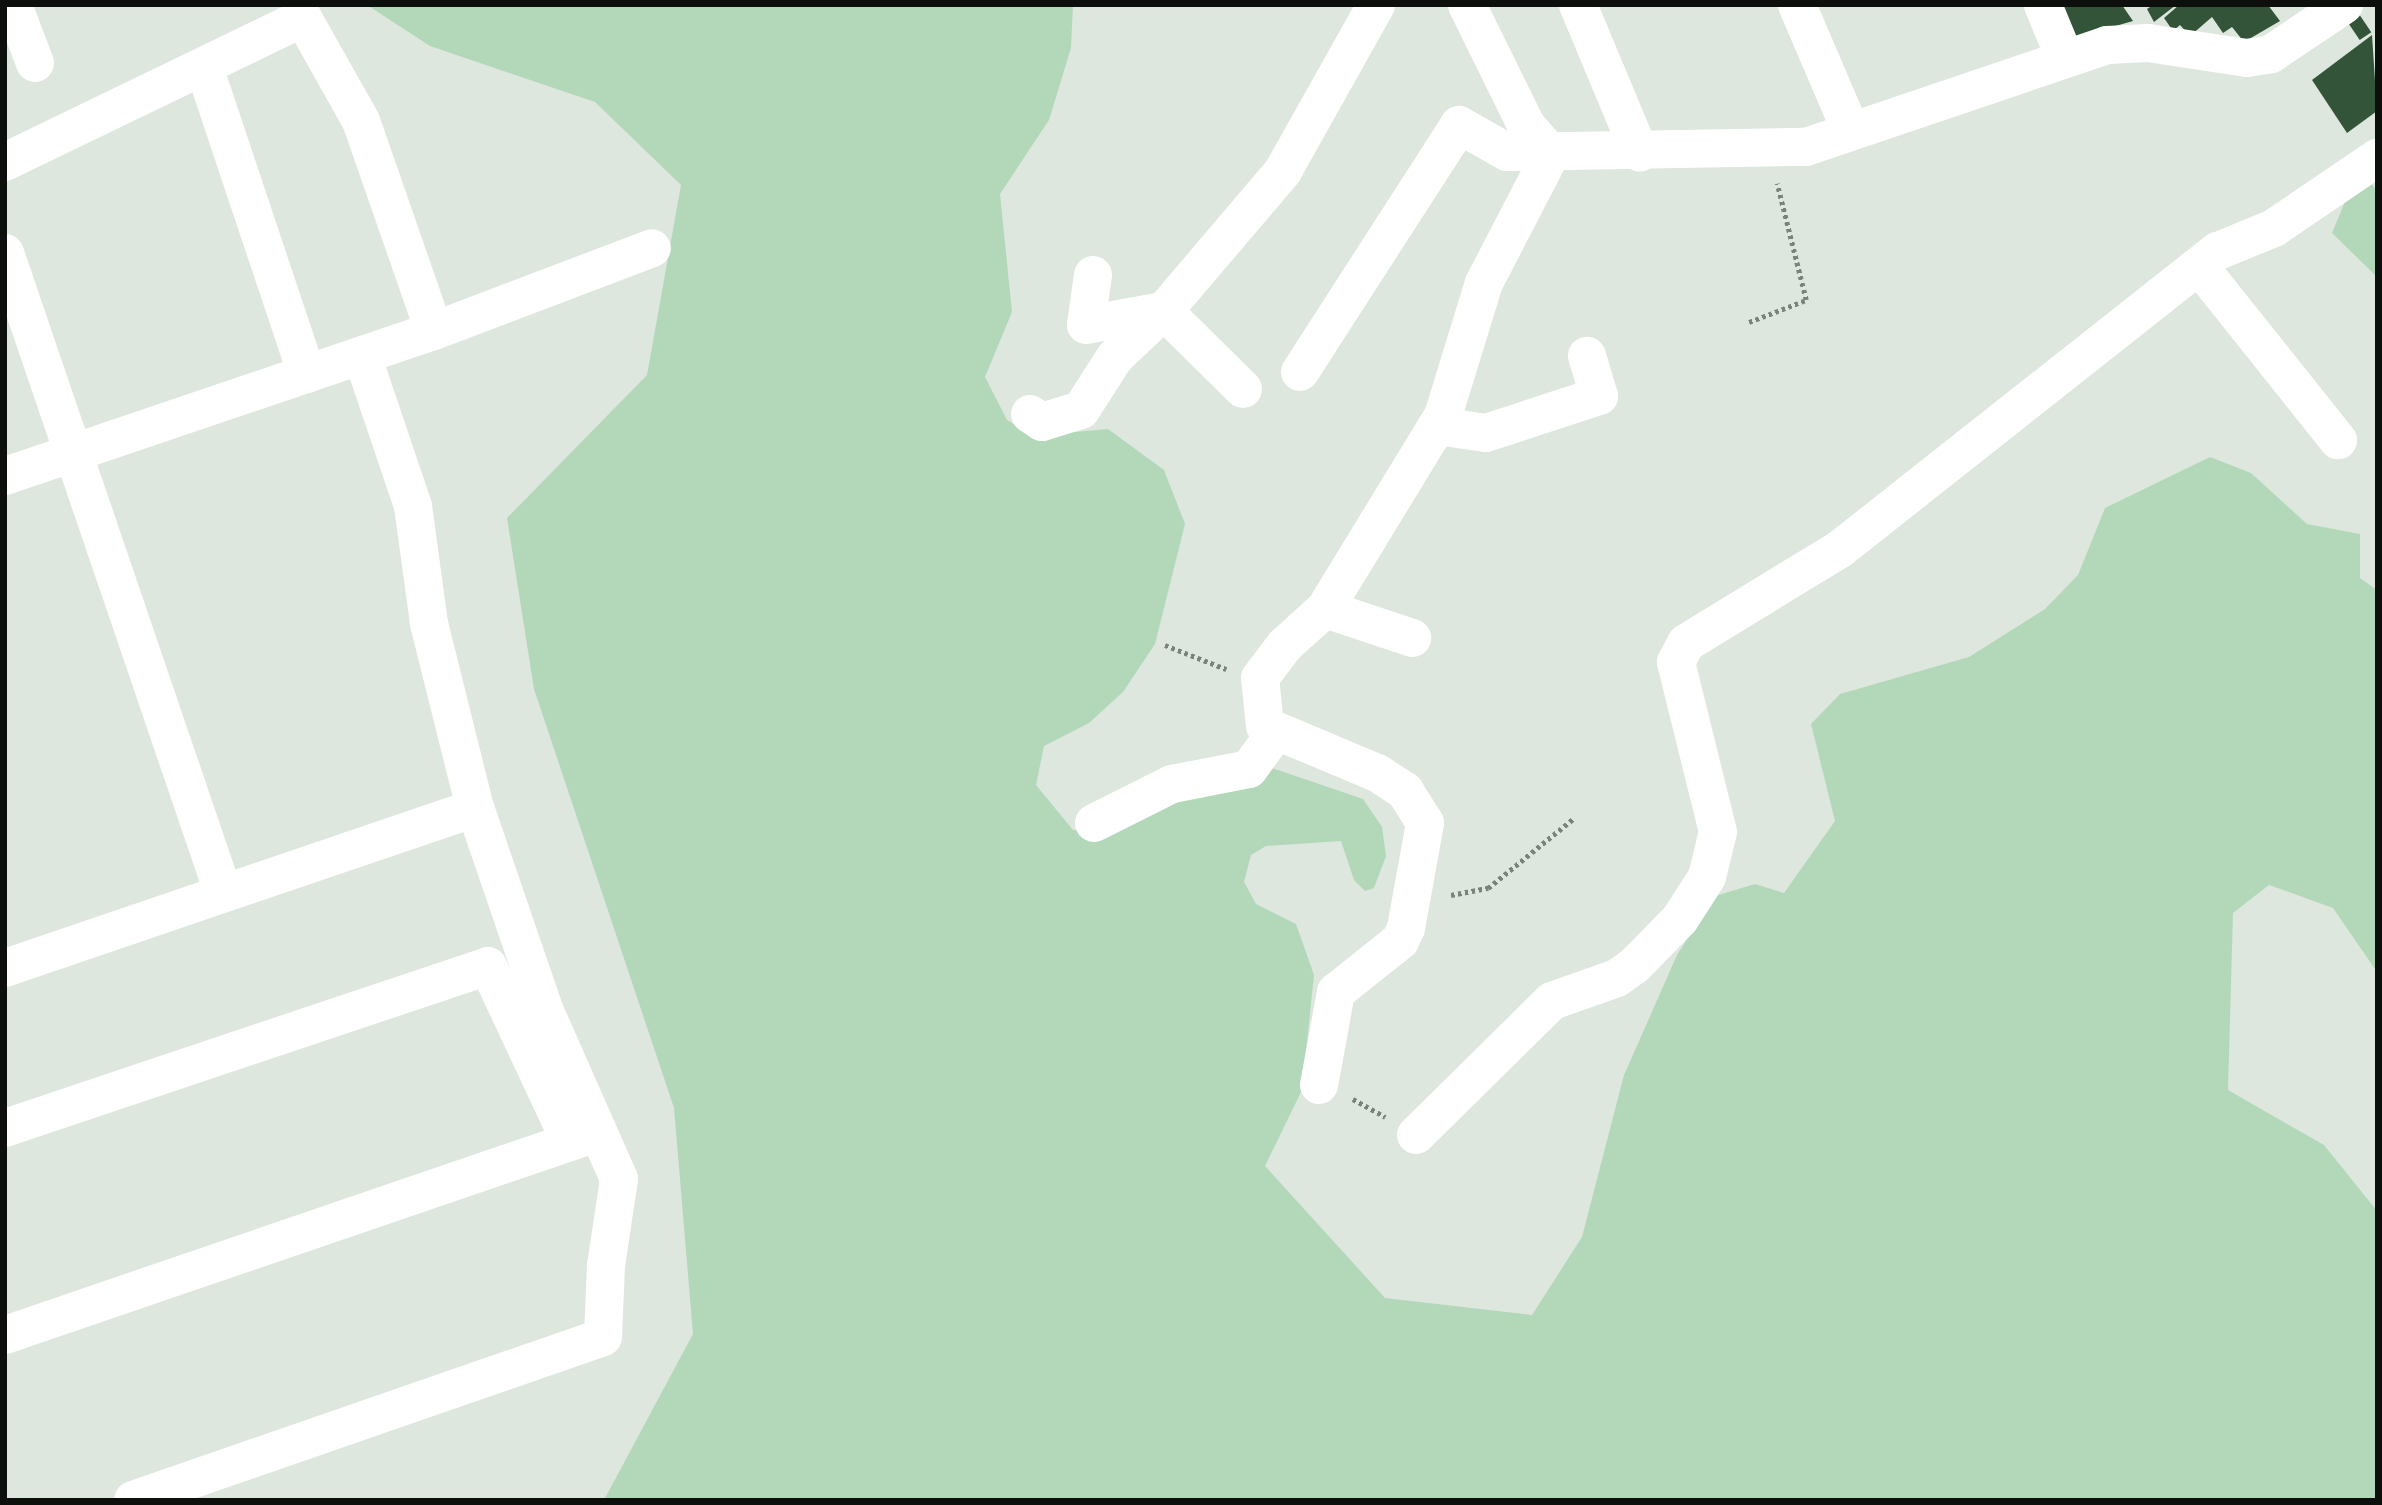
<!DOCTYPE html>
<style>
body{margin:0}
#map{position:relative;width:2382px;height:1505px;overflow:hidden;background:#dde7de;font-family:"Fira Sans Condensed",sans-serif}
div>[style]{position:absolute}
.green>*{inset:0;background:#b3d8b9}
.building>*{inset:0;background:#335439;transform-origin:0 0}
.path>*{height:4.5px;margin-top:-2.25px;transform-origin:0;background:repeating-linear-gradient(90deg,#7b827b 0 3.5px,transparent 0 7px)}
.minor>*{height:38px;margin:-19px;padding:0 19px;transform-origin:19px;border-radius:19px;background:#fff}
span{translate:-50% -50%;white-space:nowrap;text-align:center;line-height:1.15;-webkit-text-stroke:7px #dde7de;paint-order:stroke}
.frame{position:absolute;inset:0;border:7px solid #0c0f0c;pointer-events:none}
</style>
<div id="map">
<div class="green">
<div style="clip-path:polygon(367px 5px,1073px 5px,1071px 48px,1049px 120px,1000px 194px,1012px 312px,985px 377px,1007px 420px,1033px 436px,1108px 429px,1164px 470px,1185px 524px,1155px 644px,1123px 692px,1089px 723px,1044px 746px,1036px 785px,1073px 830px,1098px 831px,1272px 768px,1363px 799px,1382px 827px,1386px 856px,1374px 888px,1365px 891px,1354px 880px,1341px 841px,1266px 846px,1251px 855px,1244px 882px,1256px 904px,1296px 924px,1314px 975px,1302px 1090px,1265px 1166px,1385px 1298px,1532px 1315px,1582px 1237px,1624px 1075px,1677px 955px,1715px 896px,1755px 884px,1784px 893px,1835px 821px,1811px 724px,1840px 694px,1969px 657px,2045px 609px,2078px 575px,2105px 508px,2210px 457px,2251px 473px,2307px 524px,2360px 534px,2360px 578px,2377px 590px,2377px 972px,2333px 908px,2269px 885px,2233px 913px,2228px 1090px,2324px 1145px,2377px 1211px,2377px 1500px,604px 1500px,693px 1334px,674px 1108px,534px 689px,507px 518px,647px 375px,681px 185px,595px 102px,430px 46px)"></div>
<div style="clip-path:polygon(2372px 184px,2377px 192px,2377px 277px,2332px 233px,2345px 202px)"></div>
</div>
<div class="building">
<div style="clip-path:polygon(2060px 5px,2122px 5px,2133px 21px,2073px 38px)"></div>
<div style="clip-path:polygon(2153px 5px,2176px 5px,2154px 22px,2147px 9px)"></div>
<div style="clip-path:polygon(2179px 5px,2268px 5px,2280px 21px,2244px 42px,2232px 27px,2223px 33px,2212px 17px,2190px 36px,2180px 25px,2173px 31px,2164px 18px)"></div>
<div style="left:2359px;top:14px;width:22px;height:14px;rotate:56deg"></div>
<div style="clip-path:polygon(2372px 35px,2377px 111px,2347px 133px,2312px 80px)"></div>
</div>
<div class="path">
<div style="left:1749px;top:322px;width:61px;rotate:-21.1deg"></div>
<div style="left:1806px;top:300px;width:120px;rotate:-104deg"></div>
<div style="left:1165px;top:645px;width:66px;rotate:21.5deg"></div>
<div style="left:1451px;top:895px;width:38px;rotate:-11deg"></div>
<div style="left:1488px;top:888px;width:111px;rotate:-39.1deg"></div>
<div style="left:1353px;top:1099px;width:37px;rotate:29deg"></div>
</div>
<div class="minor">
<div style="left:13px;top:5px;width:62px;rotate:69.2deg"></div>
<div style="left:1467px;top:5px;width:134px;rotate:63.8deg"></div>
<div style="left:1526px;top:125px;width:38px;rotate:49deg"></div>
<div style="left:1578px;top:5px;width:160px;rotate:67.3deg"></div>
<div style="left:1797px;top:5px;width:137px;rotate:66.8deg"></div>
<div style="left:2043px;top:5px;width:55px;rotate:67.6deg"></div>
<div style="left:204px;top:67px;width:324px;rotate:71.5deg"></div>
<div style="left:5px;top:162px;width:331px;rotate:-25.8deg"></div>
<div style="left:303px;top:18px;width:118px;rotate:60.6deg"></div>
<div style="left:361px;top:121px;width:222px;rotate:70.8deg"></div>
<div style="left:5px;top:253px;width:675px;rotate:71.16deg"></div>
<div style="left:2199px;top:266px;width:223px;rotate:51.4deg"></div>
<div style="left:1093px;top:275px;width:50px;rotate:98deg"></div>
<div style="left:1086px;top:325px;width:77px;rotate:-10.4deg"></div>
<div style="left:1300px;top:372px;width:294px;rotate:-57.2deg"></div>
<div style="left:1459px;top:125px;width:55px;rotate:29.4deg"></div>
<div style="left:1507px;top:152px;width:299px;rotate:-1deg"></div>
<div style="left:1806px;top:147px;width:318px;rotate:-18.7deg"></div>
<div style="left:2107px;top:45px;width:41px;rotate:-2.8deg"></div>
<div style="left:2148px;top:43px;width:100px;rotate:8.6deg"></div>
<div style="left:2247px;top:58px;width:24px;rotate:-9deg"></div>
<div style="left:2271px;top:54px;width:88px;rotate:-33.9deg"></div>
<div style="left:1243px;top:389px;width:111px;rotate:-135.4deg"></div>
<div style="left:1164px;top:311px;width:184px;rotate:-49.6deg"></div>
<div style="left:1283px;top:171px;width:190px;rotate:-60.7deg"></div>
<div style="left:1030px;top:414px;width:14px;rotate:34deg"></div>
<div style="left:1042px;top:422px;width:41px;rotate:-17.1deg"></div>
<div style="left:1081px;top:410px;width:63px;rotate:-57.3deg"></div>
<div style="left:1115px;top:357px;width:67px;rotate:-43.2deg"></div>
<div style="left:1437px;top:426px;width:49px;rotate:8.1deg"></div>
<div style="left:1486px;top:433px;width:119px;rotate:-18.1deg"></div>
<div style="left:1599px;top:396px;width:42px;rotate:-106.7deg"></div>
<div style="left:5px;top:476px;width:453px;rotate:-18.7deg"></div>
<div style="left:434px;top:331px;width:233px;rotate:-20.8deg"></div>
<div style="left:1325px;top:609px;width:92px;rotate:18.4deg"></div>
<div style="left:1094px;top:823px;width:87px;rotate:-26.6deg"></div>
<div style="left:1172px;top:784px;width:78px;rotate:-11deg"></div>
<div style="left:1249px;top:769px;width:44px;rotate:-54.2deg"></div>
<div style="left:5px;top:968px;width:496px;rotate:-18.8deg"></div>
<div style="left:1319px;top:1085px;width:95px;rotate:-79.6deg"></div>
<div style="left:1336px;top:992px;width:82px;rotate:-38.6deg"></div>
<div style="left:1400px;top:941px;width:14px;rotate:-65deg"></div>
<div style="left:1406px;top:928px;width:107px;rotate:-79.7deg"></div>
<div style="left:1425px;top:823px;width:38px;rotate:-122deg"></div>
<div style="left:1405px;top:791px;width:33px;rotate:-147deg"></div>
<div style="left:1377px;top:773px;width:121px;rotate:-157.2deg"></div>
<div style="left:1265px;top:726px;width:48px;rotate:-95.9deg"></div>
<div style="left:1260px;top:678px;width:41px;rotate:-52.9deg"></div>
<div style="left:1285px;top:645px;width:54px;rotate:-42deg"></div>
<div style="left:1325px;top:609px;width:226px;rotate:-58.6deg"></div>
<div style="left:1443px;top:416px;width:139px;rotate:-72.9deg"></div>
<div style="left:1484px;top:283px;width:145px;rotate:-62.6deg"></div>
<div style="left:5px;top:1128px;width:509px;rotate:-18.54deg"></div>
<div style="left:488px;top:966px;width:193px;rotate:64.9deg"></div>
<div style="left:1416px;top:1135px;width:191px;rotate:-44.6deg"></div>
<div style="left:1552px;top:1001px;width:69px;rotate:-19.5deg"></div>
<div style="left:1617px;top:978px;width:22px;rotate:-36deg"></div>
<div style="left:1635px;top:965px;width:64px;rotate:-45.6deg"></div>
<div style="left:1680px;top:919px;width:50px;rotate:-57.3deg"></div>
<div style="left:1707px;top:877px;width:46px;rotate:-76.3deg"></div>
<div style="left:1718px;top:832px;width:175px;rotate:-103.9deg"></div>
<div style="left:1676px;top:662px;width:21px;rotate:-62deg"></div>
<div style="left:1686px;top:643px;width:180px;rotate:-31.4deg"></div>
<div style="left:1840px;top:549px;width:481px;rotate:-38.3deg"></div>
<div style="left:2218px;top:251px;width:61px;rotate:-22.3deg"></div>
<div style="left:2274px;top:228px;width:125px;rotate:-34.2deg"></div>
<div style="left:5px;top:1335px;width:621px;rotate:-18.87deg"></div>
<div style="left:133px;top:1500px;width:497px;rotate:-19.1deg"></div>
<div style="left:603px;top:1337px;width:71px;rotate:-87.6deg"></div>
<div style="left:606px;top:1266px;width:88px;rotate:-81.5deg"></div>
<div style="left:619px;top:1179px;width:186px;rotate:-113.8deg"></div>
<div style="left:544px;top:1009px;width:213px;rotate:-108.9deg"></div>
<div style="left:475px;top:808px;width:191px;rotate:-104deg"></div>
<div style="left:429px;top:623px;width:118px;rotate:-97.8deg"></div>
<div style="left:413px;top:506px;width:159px;rotate:-108.7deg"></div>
</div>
<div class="frame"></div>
</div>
